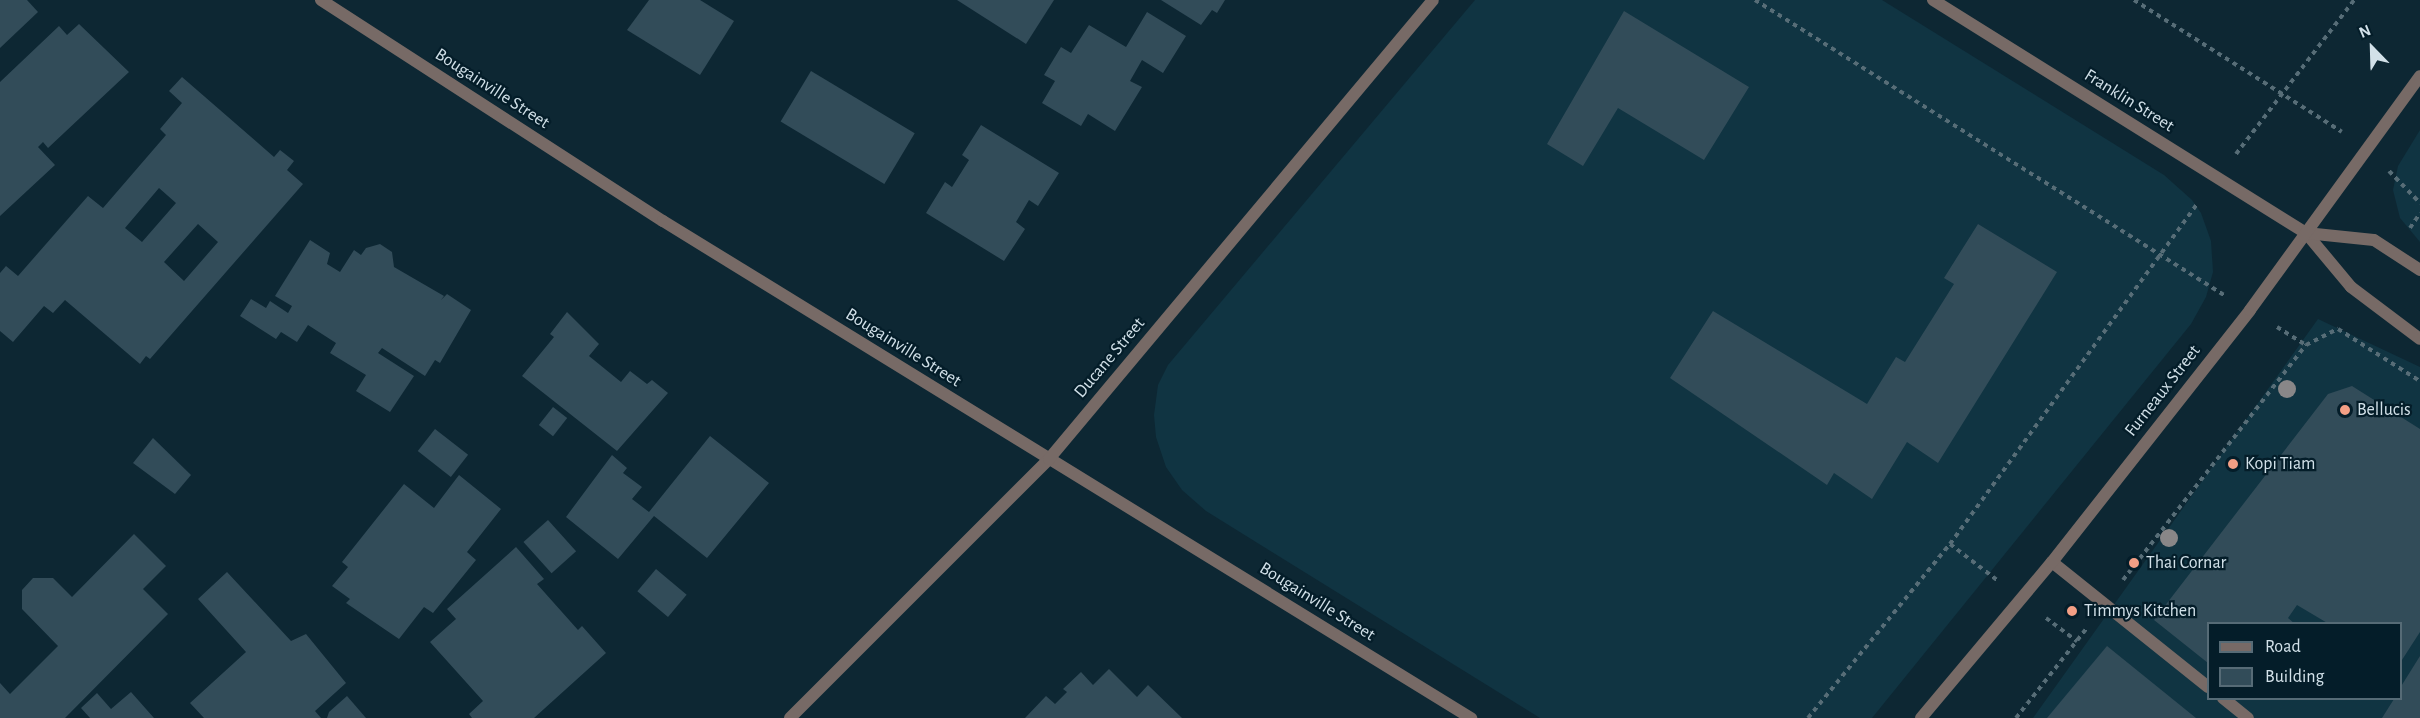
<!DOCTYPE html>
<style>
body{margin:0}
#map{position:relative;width:2420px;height:718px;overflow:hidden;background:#0d2733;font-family:"Alegreya Sans",sans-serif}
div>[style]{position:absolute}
.built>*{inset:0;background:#103442}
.building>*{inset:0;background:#324c59;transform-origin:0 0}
.path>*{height:4px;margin-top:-2px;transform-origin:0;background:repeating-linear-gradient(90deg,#576d77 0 4.5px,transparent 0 9px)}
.lane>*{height:12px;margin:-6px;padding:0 6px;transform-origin:6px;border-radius:6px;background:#776a66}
.street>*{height:12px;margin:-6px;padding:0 6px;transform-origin:6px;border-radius:6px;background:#776a66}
.trees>*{width:18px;height:18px;margin:-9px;border-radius:50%;background:#898788}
.dots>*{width:16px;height:16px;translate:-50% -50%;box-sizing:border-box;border:3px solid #041d29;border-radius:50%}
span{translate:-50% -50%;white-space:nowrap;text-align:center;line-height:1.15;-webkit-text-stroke:4.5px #041d29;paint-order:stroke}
.street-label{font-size:18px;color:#d2e1e9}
.poi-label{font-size:18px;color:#d2e1e9}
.left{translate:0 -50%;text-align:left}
.legend{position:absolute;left:2207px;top:622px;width:195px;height:78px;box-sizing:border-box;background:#041d29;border:2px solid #566b76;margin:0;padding:8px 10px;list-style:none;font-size:18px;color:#d2e1e9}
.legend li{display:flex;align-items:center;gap:12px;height:30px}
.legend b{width:30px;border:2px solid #566b76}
.north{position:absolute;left:2342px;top:18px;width:60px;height:60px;-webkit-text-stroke:4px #041d29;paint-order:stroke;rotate:337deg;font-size:16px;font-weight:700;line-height:24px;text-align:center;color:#d2e1e9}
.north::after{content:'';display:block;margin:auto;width:21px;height:27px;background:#d2e1e9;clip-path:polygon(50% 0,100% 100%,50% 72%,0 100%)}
</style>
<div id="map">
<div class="built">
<div style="clip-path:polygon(1475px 0,1882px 0,2164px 175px,2192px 200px,2201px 213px,2211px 241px,2213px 272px,2206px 297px,2191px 324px,1872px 718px,1540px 718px,1206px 511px,1182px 490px,1166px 467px,1156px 437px,1154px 415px,1158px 385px,1168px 365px)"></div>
<div style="clip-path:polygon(2420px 130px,2420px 242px,2400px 218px,2393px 190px,2398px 166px)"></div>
<div style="clip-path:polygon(evenodd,2318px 319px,2420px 367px,2420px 718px,2033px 718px,2318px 319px,2208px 624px,2400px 624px,2400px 698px,2208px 698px,2208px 624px)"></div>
</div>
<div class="building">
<div style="clip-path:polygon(0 0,27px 0,38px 12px,0 48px)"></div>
<div style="clip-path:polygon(649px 0,700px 0,734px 21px,700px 75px,627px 30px)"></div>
<div style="clip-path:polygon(957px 0,1054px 0,1026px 44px)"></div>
<div style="clip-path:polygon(1161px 0,1225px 0,1217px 13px,1212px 10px,1201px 25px)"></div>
<div style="clip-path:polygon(1624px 11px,1749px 87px,1704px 160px,1618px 108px,1583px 166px,1547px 144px)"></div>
<div style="clip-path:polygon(1147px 12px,1186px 36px,1163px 73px,1142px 60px,1130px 81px,1142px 87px,1115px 131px,1088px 114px,1081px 126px,1042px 103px,1055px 81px,1044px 75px,1061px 47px,1071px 53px,1089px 25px,1126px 47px)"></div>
<div style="clip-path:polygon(79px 24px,129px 72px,48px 148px,43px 142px,38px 147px,55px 165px,0 216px,0 82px,59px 26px,67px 35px)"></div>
<div style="left:811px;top:71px;width:121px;height:59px;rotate:31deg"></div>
<div style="clip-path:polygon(evenodd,182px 77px,274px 157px,280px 150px,294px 161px,287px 170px,303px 184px,150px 359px,146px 356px,140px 364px,65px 300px,53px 313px,44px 306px,13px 342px,0 331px,0 273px,6px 266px,18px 276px,88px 196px,103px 208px,166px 135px,160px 129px,182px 103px,169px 91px,182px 77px,159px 188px,176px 203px,142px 242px,125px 228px,159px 188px,182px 77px,198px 224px,218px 242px,184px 281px,164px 262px,198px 224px)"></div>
<div style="clip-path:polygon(981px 125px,1059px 173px,1038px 206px,1029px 200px,1016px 222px,1025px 229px,1004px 261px,926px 213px,945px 182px,952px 187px,969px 160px,962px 155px)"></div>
<div style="clip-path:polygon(1978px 224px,2057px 272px,1938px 463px,1907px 442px,1872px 499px,1834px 473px,1827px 485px,1670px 378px,1713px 311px,1867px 404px,1896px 357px,1905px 362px,1954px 284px,1944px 278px)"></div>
<div style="clip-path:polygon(310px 240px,330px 253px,327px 264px,340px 272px,354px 250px,361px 255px,366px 248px,380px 244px,392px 252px,394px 267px,444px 296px,441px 300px,447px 294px,471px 310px,440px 363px,435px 360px,425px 376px,382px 348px,378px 353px,414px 376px,390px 412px,356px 391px,366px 375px,330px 353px,336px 343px,308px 325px,297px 342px,281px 332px,276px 339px,240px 316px,251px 299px,266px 308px,270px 301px,288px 313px,292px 306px,275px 296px)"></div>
<div style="clip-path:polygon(567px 312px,599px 344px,589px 356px,621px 382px,630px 371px,647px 384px,652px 380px,668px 393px,617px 451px,522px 376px,554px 337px,550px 334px)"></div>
<div style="clip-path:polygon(2352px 386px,2420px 429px,2420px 632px,2400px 663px,2400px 624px,2329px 624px,2297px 605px,2288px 618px,2295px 624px,2208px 624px,2208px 663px,2154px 620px,2328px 394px)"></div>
<div style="left:553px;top:407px;width:18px;height:23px;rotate:38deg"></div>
<div style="left:435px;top:429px;width:42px;height:28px;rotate:38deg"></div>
<div style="clip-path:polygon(710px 436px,769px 483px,707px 558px,654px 516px,618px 559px,566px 517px,612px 455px,627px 468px,623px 473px,642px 487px,632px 499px,649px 512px)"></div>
<div style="clip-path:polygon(153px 438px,191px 475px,175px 494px,133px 463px)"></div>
<div style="clip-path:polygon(459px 475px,501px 509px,467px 552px,476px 560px,433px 613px,424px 607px,399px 639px,346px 603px,350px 599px,332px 586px,348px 567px,342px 562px,404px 484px,434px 508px)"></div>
<div style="left:548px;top:520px;width:42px;height:33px;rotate:48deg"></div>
<div style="clip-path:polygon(134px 534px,166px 566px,143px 589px,168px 614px,65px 718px,0 718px,0 683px,10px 694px,58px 646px,22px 609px,22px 590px,33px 578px,53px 578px,72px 597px)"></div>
<div style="clip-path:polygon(516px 547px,544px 579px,537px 584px,578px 630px,582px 626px,606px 653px,534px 718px,472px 718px,469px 714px,483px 701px,430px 642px,456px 619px,447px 609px)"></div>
<div style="left:656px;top:569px;width:40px;height:29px;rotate:40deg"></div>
<div style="clip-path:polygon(227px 572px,291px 641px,306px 634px,346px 683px,315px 711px,321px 718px,204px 718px,190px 703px,246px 652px,198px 599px)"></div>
<div style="clip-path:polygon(2107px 646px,2196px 718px,2047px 718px)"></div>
<div style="clip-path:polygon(2420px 656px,2420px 718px,2382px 718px,2394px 699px,2400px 698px,2400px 688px)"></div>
<div style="clip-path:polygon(1109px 669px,1137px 697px,1148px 685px,1182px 718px,1025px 718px,1046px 696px,1055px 704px,1067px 692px,1063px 689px,1081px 672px,1093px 685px)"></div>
<div style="clip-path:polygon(131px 692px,154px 718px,90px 718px,81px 708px,97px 693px,111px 709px)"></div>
<div style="clip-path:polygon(347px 696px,366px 718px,327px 718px,329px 712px)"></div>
</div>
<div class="path">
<div style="left:1755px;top:0;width:554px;rotate:32.17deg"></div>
<div style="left:2134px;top:0;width:246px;rotate:32.4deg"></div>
<div style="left:2236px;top:154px;width:194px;rotate:-52.5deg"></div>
<div style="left:2389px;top:171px;width:45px;rotate:45.9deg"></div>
<div style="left:2410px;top:228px;width:18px;rotate:-56deg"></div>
<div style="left:2277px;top:327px;width:34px;rotate:32deg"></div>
<div style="left:1950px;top:544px;width:59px;rotate:37.5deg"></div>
<div style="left:2123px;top:580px;width:298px;rotate:-52.1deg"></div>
<div style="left:2306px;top:345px;width:36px;rotate:-27deg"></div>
<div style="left:2338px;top:329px;width:97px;rotate:32.4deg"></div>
<div style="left:2046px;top:618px;width:39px;rotate:37deg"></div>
<div style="left:1808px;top:718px;width:225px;rotate:-50.8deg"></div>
<div style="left:1950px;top:544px;width:422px;rotate:-54deg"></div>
<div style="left:2016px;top:718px;width:113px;rotate:-51.8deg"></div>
</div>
<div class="lane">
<div style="left:2052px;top:562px;width:200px;rotate:38.7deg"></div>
<div style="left:2223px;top:698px;width:32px;rotate:39deg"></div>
</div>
<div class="street">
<div style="left:321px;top:0;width:407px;rotate:32.9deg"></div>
<div style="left:663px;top:221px;width:949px;rotate:31.6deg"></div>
<div style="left:1933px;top:0;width:440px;rotate:32deg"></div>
<div style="left:2306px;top:233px;width:70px;rotate:50.2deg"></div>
<div style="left:2351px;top:287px;width:86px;rotate:37deg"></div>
<div style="left:2306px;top:233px;width:68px;rotate:5.9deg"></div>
<div style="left:2374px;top:240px;width:55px;rotate:33.1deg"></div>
<div style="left:790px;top:718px;width:366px;rotate:-45deg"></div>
<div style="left:1049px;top:459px;width:598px;rotate:-50.08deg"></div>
<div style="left:1921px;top:718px;width:204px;rotate:-50deg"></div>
<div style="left:2052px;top:562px;width:320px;rotate:-51.8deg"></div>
<div style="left:2250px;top:310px;width:289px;rotate:-54deg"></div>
</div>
<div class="trees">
<div style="left:2287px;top:389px"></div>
<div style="left:2169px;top:538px"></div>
</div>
<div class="dots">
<div style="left:2345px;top:410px;background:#f39f85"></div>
<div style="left:2233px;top:464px;background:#f39f85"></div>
<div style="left:2134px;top:563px;background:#f39f85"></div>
<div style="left:2072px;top:611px;background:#f39f85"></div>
</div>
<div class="street-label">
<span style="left:492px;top:89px;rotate:33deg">Bougainville Street</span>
<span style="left:2129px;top:101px;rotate:32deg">Franklin Street</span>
<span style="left:903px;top:348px;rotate:32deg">Bougainville Street</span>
<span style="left:1110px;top:358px;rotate:-50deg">Ducane Street</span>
<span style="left:2163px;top:391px;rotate:-52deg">Furneaux Street</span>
<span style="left:1317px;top:602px;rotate:32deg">Bougainville Street</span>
</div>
<div class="poi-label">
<span class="left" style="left:2357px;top:410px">Bellucis</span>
<span class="left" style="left:2245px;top:464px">Kopi Tiam</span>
<span class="left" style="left:2146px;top:563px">Thai Cornar</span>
<span class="left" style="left:2084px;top:611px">Timmys Kitchen</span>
</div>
<ul class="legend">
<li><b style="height:8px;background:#776a66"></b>Road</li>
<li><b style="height:16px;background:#324c59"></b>Building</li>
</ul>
<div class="north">N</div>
</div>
